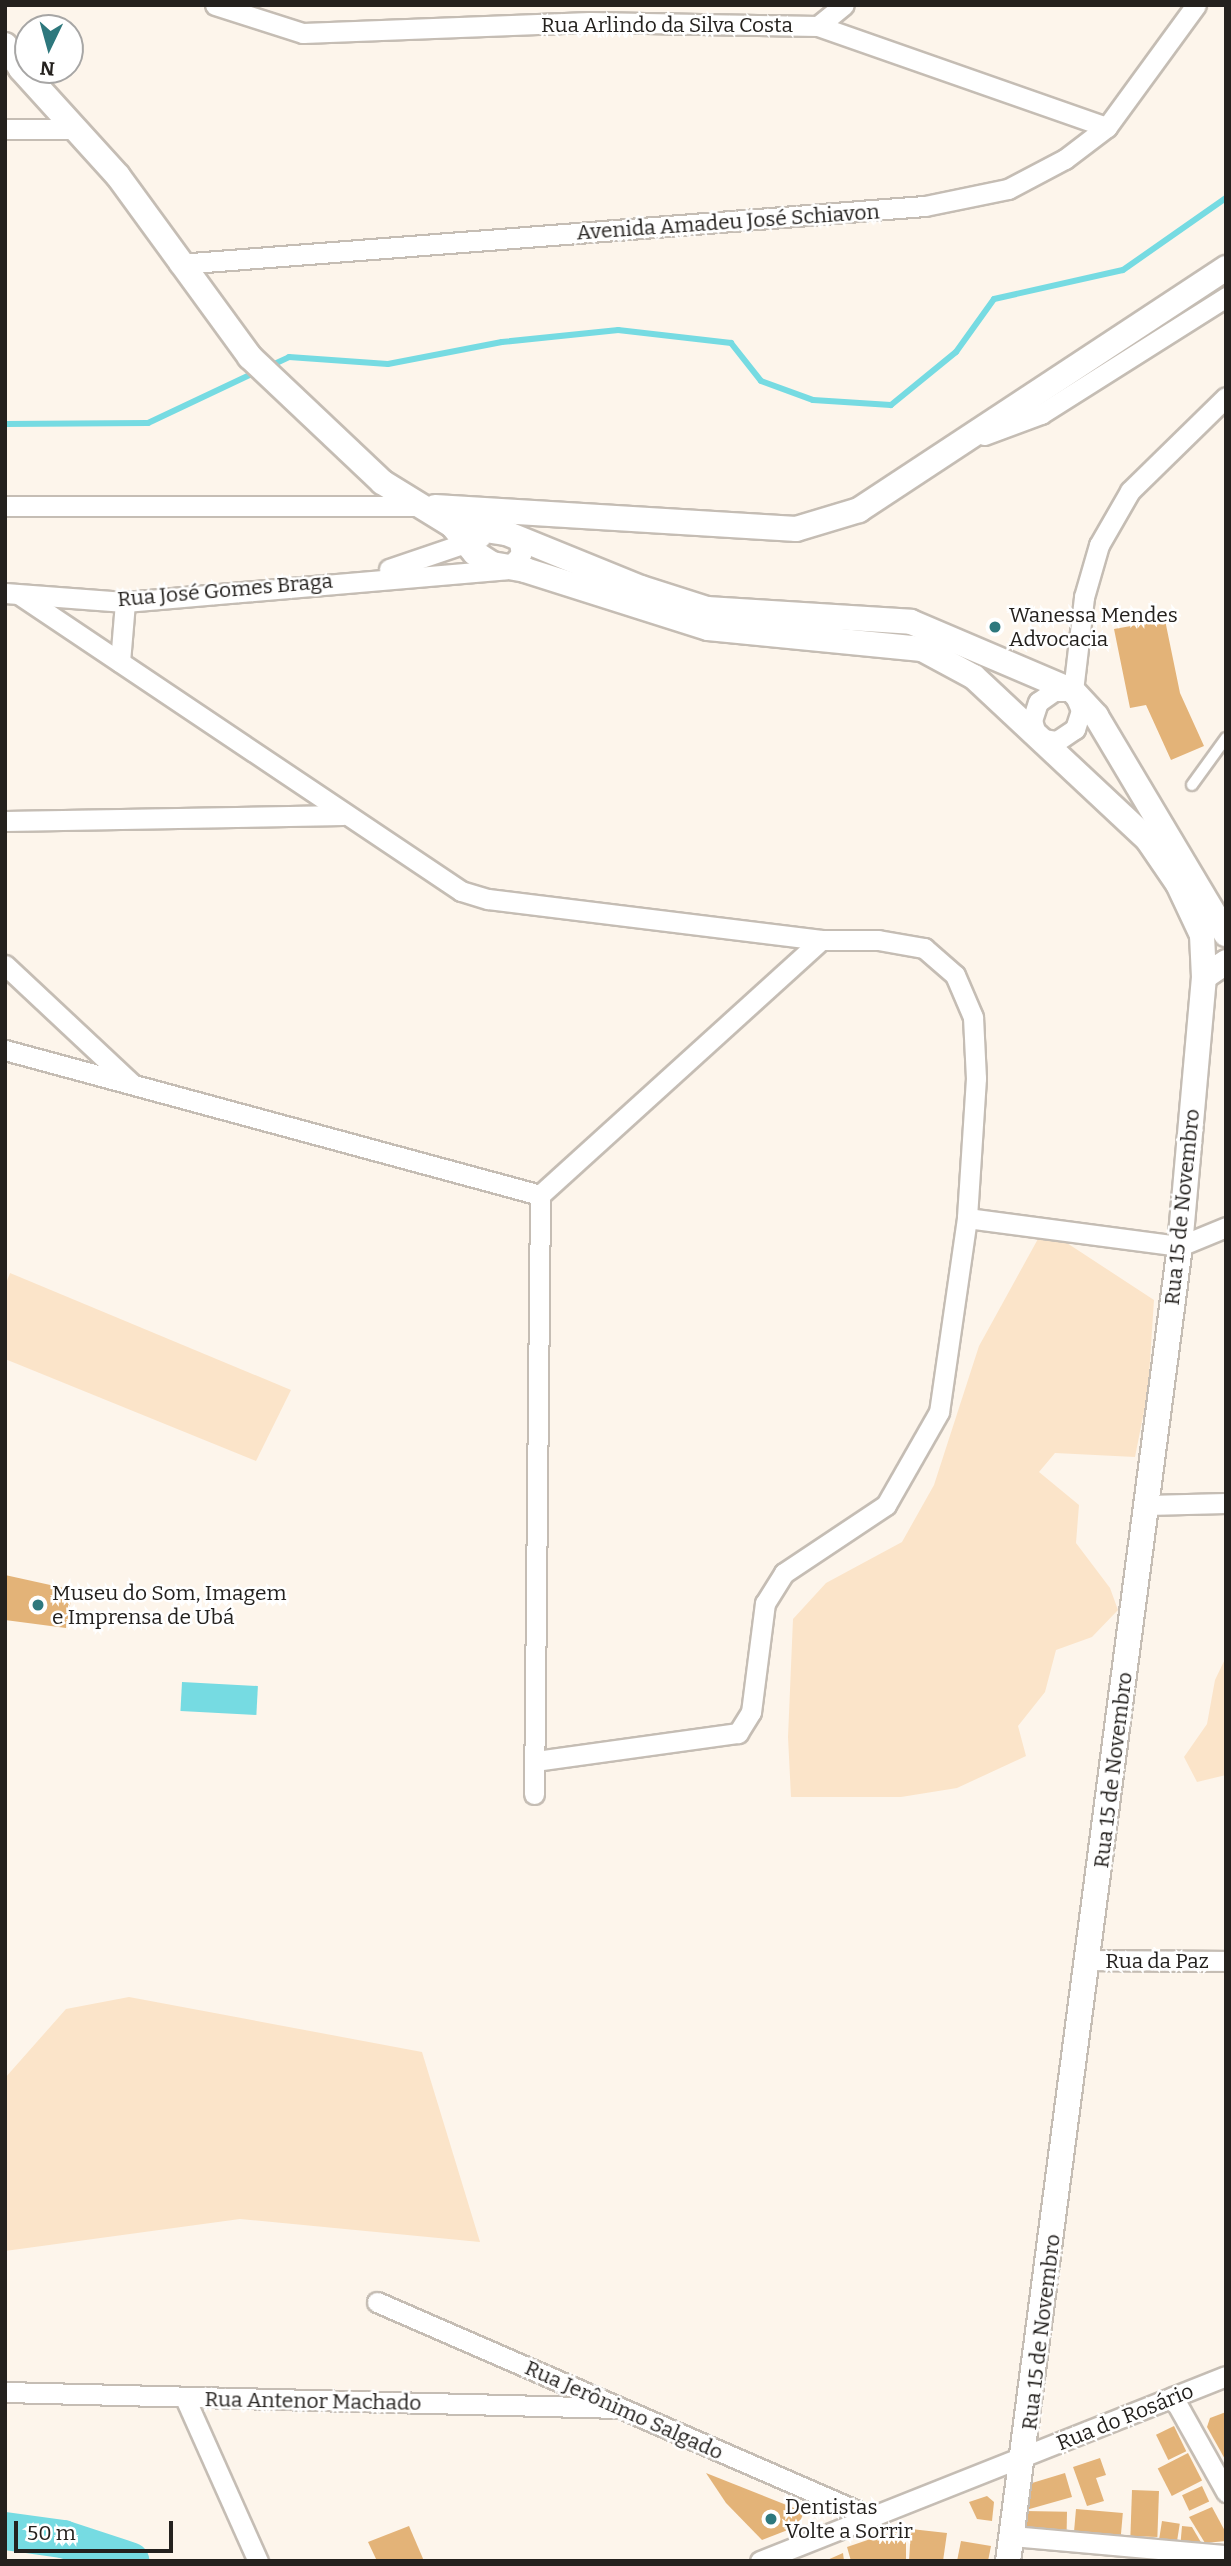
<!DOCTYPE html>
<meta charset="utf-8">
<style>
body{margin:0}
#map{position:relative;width:1231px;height:2566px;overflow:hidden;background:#fdf5eb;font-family:Bitter,serif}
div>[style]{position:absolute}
.green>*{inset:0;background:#fbe4c9}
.water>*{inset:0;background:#76dbe2;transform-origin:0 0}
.stream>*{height:6px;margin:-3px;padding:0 3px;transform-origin:3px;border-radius:3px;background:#76dbe2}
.river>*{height:38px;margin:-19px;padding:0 19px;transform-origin:19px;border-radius:19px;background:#76dbe2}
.building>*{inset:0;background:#e3b378;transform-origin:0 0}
.roads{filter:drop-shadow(2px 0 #c5bdb4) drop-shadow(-2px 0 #c5bdb4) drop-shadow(0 2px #c5bdb4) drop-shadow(0 -2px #c5bdb4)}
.service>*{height:10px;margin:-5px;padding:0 5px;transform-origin:5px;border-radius:5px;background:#fff}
.minor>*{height:19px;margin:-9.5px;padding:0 9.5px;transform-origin:9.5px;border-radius:9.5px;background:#fff}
.tertiary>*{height:24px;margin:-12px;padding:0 12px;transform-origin:12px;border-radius:12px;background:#fff}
.dots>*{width:19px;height:19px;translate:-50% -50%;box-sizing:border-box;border:4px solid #fff;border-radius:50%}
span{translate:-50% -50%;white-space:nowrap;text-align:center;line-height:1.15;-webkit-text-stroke:5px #fff;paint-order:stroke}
.street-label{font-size:21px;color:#24211e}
.poi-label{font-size:21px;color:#24211e}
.left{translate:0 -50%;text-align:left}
.frame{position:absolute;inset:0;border:7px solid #24211e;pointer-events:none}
.north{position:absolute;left:14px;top:14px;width:70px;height:70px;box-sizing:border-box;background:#fff;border:2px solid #a7a6a5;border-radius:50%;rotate:185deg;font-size:19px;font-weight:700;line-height:28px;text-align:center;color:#24211e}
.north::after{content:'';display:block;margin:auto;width:24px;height:32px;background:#2e787d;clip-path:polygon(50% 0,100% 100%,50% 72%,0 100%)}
.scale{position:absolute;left:14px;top:2521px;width:159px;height:32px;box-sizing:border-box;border:4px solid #24211e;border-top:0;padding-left:9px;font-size:21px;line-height:24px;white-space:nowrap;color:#24211e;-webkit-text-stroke:5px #fff;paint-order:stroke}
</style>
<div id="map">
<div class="green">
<div style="clip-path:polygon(1044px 1228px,1154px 1300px,1148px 1391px,1135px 1457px,1055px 1453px,1039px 1472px,1079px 1505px,1076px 1543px,1110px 1588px,1118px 1610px,1092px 1637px,1056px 1650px,1045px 1692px,1018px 1726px,1026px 1756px,957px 1788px,901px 1797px,791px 1797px,788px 1737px,793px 1619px,826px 1583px,902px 1542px,934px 1485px,979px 1346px)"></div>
<div style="clip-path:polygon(10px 1273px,291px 1390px,256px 1461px,5px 1359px,5px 1286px)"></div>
<div style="clip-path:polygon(1226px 1657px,1226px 1775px,1197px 1782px,1184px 1757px,1207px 1724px,1215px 1680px)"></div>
<div style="clip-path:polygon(129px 1997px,422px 2052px,480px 2242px,240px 2219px,5px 2251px,5px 2078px,66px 2009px)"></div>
</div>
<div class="water">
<div style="left:182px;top:1682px;width:76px;height:29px;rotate:3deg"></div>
</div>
<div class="stream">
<div style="left:270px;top:366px;width:21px;rotate:-25deg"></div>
<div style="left:289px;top:357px;width:99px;rotate:4deg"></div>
<div style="left:388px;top:364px;width:116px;rotate:-10.9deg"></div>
<div style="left:502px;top:342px;width:117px;rotate:-5.9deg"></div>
<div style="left:618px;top:330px;width:114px;rotate:6.6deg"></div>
<div style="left:731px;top:343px;width:48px;rotate:51.7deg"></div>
<div style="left:761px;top:381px;width:55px;rotate:20.1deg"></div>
<div style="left:813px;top:400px;width:78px;rotate:3.7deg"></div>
<div style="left:891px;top:405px;width:84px;rotate:-39.2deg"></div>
<div style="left:956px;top:352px;width:65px;rotate:-54.4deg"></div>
<div style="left:994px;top:299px;width:132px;rotate:-12.7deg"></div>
<div style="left:1123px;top:270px;width:126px;rotate:-35deg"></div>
<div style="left:5px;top:424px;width:143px;rotate:-0.4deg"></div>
<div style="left:148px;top:423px;width:119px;rotate:-25.3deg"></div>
</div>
<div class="river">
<div style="left:5px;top:2531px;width:59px;rotate:7.9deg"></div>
<div style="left:63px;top:2539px;width:71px;rotate:18.2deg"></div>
</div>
<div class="building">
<div style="clip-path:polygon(1165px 620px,1180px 693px,1204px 746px,1171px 760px,1146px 705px,1130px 708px,1114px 629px)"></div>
<div style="clip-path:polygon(5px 1575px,73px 1590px,66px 1628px,5px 1620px)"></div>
<div style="clip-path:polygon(1226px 2412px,1226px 2461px,1207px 2427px,1210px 2418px)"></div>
<div style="left:1174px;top:2426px;width:28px;height:20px;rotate:64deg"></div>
<div style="left:1188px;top:2453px;width:31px;height:34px;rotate:63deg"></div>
<div style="clip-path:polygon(1100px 2458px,1106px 2475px,1096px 2478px,1104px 2501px,1087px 2506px,1073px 2467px)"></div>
<div style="clip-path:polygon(706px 2473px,804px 2512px,798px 2526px,762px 2540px,726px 2503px)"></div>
<div style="clip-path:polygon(1065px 2473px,1072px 2497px,1026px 2510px,1032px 2483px)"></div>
<div style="left:1202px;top:2486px;width:17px;height:22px;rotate:65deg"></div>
<div style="left:1132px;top:2490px;width:27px;height:46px;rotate:2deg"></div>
<div style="clip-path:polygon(987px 2496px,994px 2502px,992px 2521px,977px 2519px,969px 2502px)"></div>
<div style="clip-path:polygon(1212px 2507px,1226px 2533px,1226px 2541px,1205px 2543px,1189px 2517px)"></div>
<div style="left:1076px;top:2509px;width:47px;height:24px;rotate:5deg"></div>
<div style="left:1025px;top:2511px;width:42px;height:18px;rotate:1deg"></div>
<div style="left:1162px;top:2521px;width:18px;height:26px;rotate:9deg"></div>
<div style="clip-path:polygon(409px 2526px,424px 2561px,377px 2561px,368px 2542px)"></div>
<div style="clip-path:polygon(1182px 2526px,1192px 2527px,1202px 2544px,1180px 2549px)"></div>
<div style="clip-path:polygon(906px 2527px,906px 2561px,851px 2561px,847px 2547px)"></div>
<div style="clip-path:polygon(911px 2529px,947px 2533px,943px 2561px,909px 2561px)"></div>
<div style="clip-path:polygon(961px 2541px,991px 2546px,988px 2561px,957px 2561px)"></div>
<div style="clip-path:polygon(843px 2553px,844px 2561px,825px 2561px)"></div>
</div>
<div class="roads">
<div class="service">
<div style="left:1192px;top:785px;width:58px;rotate:-54.1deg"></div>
</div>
<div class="minor">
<div style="left:215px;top:5px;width:92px;rotate:17.7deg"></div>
<div style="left:303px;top:33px;width:287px;rotate:-2.2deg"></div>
<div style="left:590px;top:22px;width:228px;rotate:1deg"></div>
<div style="left:818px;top:26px;width:306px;rotate:19.3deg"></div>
<div style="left:818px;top:26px;width:33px;rotate:-39deg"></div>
<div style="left:5px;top:129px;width:70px"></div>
<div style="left:179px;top:264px;width:748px;rotate:-4.45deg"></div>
<div style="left:925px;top:206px;width:85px;rotate:-11.6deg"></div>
<div style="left:1008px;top:189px;width:64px;rotate:-27.8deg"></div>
<div style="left:1065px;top:159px;width:53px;rotate:-37.3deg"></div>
<div style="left:1107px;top:127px;width:151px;rotate:-53.9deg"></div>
<div style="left:984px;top:435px;width:61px;rotate:-20.2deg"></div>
<div style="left:1041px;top:414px;width:219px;rotate:-32.3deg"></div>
<div style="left:5px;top:506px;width:412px"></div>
<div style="left:389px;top:569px;width:96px;rotate:-18.8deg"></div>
<div style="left:5px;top:593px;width:120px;rotate:4.3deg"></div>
<div style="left:125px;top:602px;width:383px;rotate:-4.9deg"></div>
<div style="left:507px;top:569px;width:21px;rotate:-47deg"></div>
<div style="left:521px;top:554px;width:17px;rotate:-100deg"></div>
<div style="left:20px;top:595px;width:531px;rotate:33.87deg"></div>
<div style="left:461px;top:891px;width:28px;rotate:17deg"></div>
<div style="left:488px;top:899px;width:336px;rotate:7deg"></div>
<div style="left:821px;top:940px;width:57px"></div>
<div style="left:878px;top:940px;width:47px;rotate:9.9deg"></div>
<div style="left:924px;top:948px;width:41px;rotate:41.1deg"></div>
<div style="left:955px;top:975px;width:46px;rotate:66.8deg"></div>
<div style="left:973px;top:1017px;width:61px;rotate:87.2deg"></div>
<div style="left:976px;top:1078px;width:140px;rotate:93.7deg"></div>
<div style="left:967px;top:1218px;width:196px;rotate:98.2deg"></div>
<div style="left:939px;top:1412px;width:107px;rotate:119.7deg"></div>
<div style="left:886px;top:1505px;width:123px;rotate:146.3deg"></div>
<div style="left:784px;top:1573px;width:36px;rotate:122deg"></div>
<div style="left:765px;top:1603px;width:110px;rotate:97.3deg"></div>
<div style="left:751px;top:1712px;width:25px;rotate:122deg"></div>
<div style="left:738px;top:1733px;width:203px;rotate:172.1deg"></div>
<div style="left:120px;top:662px;width:60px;rotate:-85.2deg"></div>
<div style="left:1073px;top:691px;width:19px;rotate:180deg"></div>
<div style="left:1054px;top:691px;width:19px;rotate:145deg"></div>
<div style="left:1038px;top:702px;width:19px;rotate:108deg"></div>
<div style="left:1032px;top:720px;width:19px;rotate:74deg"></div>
<div style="left:1037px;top:738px;width:20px;rotate:9deg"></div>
<div style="left:1057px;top:741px;width:22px;rotate:-34deg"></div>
<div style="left:1075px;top:729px;width:20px;rotate:-72deg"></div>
<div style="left:1081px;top:710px;width:21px;rotate:-113deg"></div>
<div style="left:1073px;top:691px;width:95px;rotate:-83.3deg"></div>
<div style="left:1084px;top:597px;width:54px;rotate:-73.9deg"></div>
<div style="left:1099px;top:545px;width:62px;rotate:-60.1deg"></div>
<div style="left:1130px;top:491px;width:134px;rotate:-44.4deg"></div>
<div style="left:5px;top:821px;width:338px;rotate:-1deg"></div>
<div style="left:5px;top:965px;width:173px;rotate:43.1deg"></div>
<div style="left:5px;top:1050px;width:554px;rotate:15.16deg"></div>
<div style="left:540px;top:1195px;width:599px;rotate:90.57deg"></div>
<div style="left:540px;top:1195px;width:379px;rotate:-42.2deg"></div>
<div style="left:967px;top:1218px;width:215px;rotate:7.5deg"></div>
<div style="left:1180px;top:1246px;width:50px;rotate:-22.4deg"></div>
<div style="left:1147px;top:1505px;width:79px;rotate:-1.5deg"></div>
<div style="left:1089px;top:1960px;width:137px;rotate:0.4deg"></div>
<div style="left:377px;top:2302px;width:539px;rotate:23.52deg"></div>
<div style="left:5px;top:2392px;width:615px;rotate:1.49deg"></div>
<div style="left:1173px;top:2397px;width:109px;rotate:60.8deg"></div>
<div style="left:185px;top:2398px;width:179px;rotate:65.9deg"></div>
<div style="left:1012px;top:2536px;width:215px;rotate:5.1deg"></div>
<div style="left:760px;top:2561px;width:501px;rotate:-21.65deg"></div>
</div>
<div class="tertiary">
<div style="left:5px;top:45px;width:29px;rotate:56deg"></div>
<div style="left:21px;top:69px;width:144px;rotate:47.8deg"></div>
<div style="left:118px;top:176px;width:224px;rotate:53.9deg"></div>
<div style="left:250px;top:357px;width:182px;rotate:43.4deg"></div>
<div style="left:382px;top:482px;width:82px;rotate:31.6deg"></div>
<div style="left:452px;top:525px;width:55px;rotate:8.4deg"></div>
<div style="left:506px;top:533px;width:146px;rotate:22.2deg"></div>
<div style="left:641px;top:588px;width:69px;rotate:17.7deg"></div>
<div style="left:707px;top:609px;width:204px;rotate:3.6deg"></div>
<div style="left:911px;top:622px;width:176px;rotate:23.1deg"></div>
<div style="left:1073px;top:691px;width:34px;rotate:47deg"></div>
<div style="left:1096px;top:716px;width:254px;rotate:59.2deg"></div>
<div style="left:435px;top:507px;width:362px;rotate:3.5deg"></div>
<div style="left:796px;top:529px;width:66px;rotate:-16.8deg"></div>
<div style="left:859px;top:510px;width:440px;rotate:-33.4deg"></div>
<div style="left:452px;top:525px;width:36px;rotate:51deg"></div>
<div style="left:475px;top:553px;width:20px;rotate:33deg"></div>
<div style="left:492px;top:564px;width:34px;rotate:10deg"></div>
<div style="left:525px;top:570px;width:192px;rotate:17.6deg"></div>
<div style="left:708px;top:628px;width:215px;rotate:5.6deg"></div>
<div style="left:922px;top:649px;width:59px;rotate:28.3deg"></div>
<div style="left:974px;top:677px;width:238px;rotate:43.1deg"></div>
<div style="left:1148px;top:840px;width:53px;rotate:55.7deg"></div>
<div style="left:1178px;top:884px;width:56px;rotate:64.8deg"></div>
<div style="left:1202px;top:935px;width:42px;rotate:87.3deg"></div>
<div style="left:1204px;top:977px;width:270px;rotate:95.1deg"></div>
<div style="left:1180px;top:1246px;width:1326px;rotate:97.45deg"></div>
<div style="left:1204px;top:977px;width:27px;rotate:-34deg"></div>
</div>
</div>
<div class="dots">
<div style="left:995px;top:627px;background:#2e787d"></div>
<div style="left:38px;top:1605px;background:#2e787d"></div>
<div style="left:771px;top:2519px;background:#2e787d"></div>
</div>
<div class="street-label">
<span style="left:667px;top:25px">Rua Arlindo da Silva Costa</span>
<span style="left:728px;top:222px;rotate:-4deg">Avenida Amadeu José Schiavon</span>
<span style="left:225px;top:590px;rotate:-5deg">Rua José Gomes Braga</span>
<span style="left:1182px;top:1207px;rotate:-84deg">Rua 15 de Novembro</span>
<span style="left:1113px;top:1770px;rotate:-83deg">Rua 15 de Novembro</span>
<span style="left:1157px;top:1961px">Rua da Paz</span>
<span style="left:1041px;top:2332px;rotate:-83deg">Rua 15 de Novembro</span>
<span style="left:313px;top:2401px;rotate:1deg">Rua Antenor Machado</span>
<span style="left:624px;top:2410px;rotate:24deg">Rua Jerônimo Salgado</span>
<span style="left:1125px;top:2417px;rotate:-22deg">Rua do Rosário</span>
</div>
<div class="poi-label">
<span class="left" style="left:1009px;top:627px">Wanessa Mendes<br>Advocacia</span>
<span class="left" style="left:52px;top:1605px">Museu do Som, Imagem<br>e Imprensa de Ubá</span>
<span class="left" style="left:785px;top:2519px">Dentistas<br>Volte a Sorrir</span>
</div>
<div class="frame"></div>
<div class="north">N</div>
<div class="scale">50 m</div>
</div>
